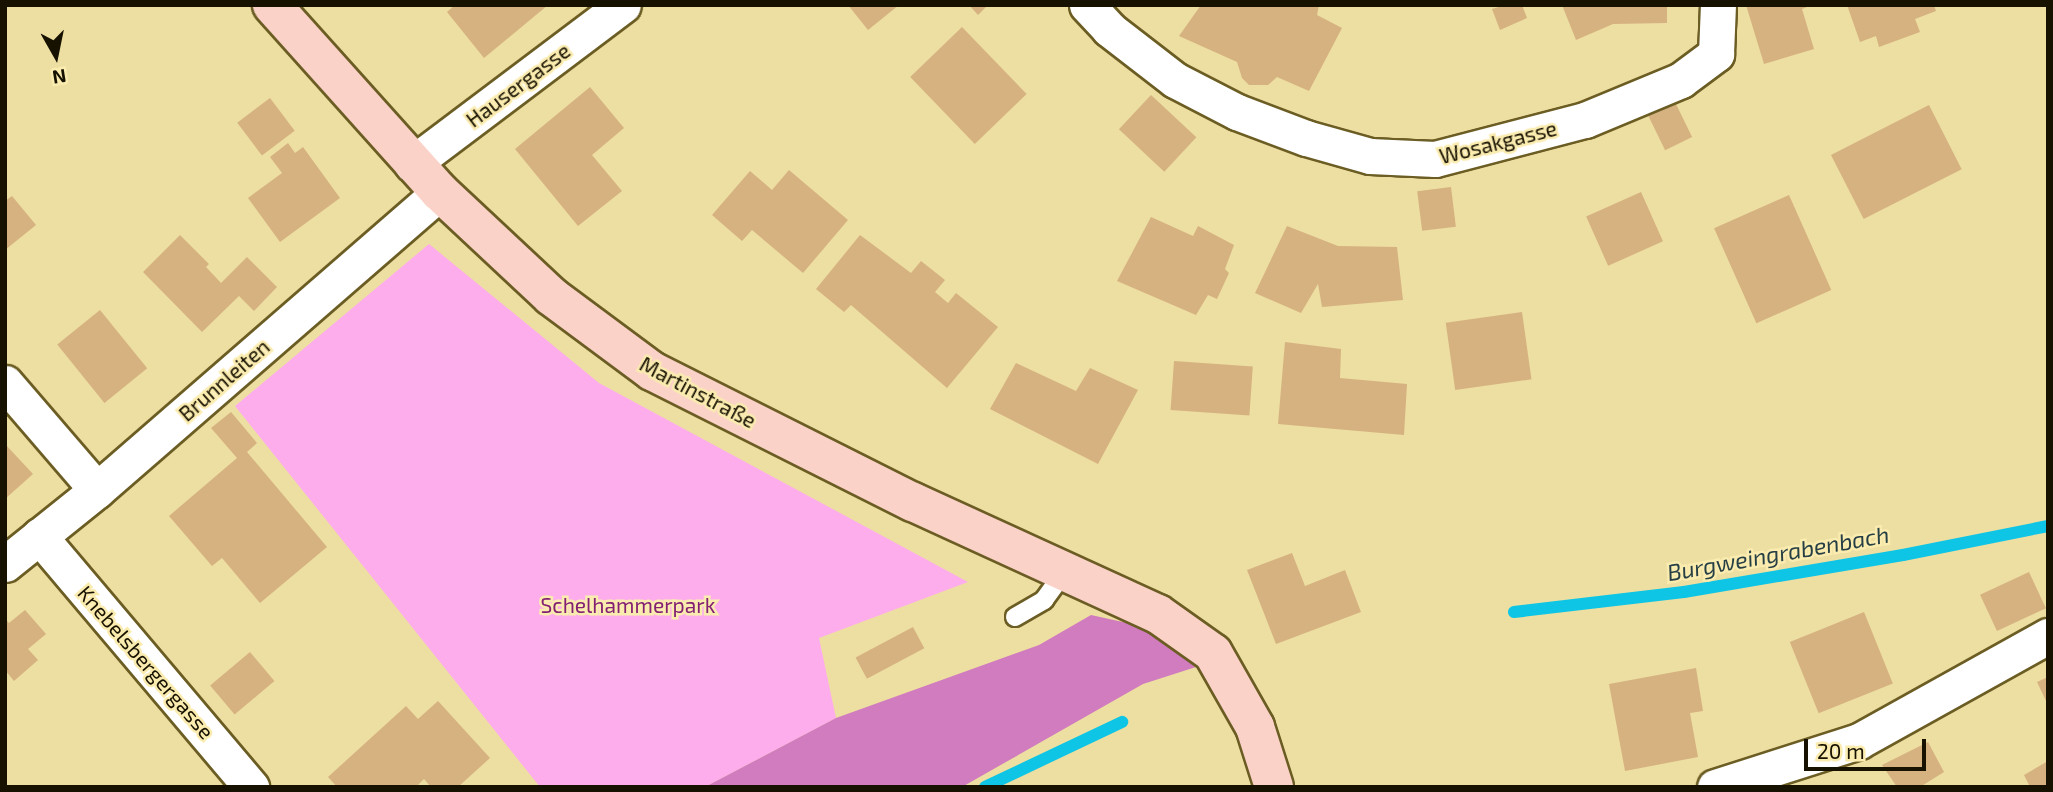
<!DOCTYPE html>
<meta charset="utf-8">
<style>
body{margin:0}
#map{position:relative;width:2053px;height:792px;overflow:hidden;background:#eddea2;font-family:"Exo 2",sans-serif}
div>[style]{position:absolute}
.green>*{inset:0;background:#feadec}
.forest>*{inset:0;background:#d07cbe}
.stream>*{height:12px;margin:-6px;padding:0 6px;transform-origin:6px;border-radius:6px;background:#0ec5e5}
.building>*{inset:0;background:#d6b280;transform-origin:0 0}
.roads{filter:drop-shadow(2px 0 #6b5d23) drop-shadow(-2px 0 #6b5d23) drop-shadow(0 2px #6b5d23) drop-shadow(0 -2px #6b5d23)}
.service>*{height:18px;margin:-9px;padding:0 9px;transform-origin:9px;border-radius:9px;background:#fff}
.minor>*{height:35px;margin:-17.5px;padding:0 17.5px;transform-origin:17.5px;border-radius:17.5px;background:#fff}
.secondary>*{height:38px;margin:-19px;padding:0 19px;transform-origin:19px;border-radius:19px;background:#fbd2c8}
span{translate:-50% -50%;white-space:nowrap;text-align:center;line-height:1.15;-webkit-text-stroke:5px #faebaf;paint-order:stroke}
.street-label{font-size:21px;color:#171100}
.park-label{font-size:21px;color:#832074}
.water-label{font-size:23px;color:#263f45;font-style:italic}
.frame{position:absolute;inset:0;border:7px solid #171100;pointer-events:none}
.north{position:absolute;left:21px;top:21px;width:70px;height:70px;-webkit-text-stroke:5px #faebaf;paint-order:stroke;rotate:171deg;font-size:19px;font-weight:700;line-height:28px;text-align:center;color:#171100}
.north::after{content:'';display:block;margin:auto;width:24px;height:32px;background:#171100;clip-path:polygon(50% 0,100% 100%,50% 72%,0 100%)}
.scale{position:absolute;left:1804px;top:739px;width:122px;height:32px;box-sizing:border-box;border:4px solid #171100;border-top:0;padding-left:9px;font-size:21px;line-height:24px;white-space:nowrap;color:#171100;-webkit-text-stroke:5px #faebaf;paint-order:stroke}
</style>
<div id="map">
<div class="green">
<div style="clip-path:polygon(429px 244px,599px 383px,968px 582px,819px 638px,836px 718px,705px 787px,540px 787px,235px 406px)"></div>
</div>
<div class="forest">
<div style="clip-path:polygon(1091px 615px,1141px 626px,1196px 667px,1143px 684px,962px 787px,705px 787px,836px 718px,1039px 645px)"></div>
</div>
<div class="stream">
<div style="left:1514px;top:612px;width:171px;rotate:-6.7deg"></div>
<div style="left:1684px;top:592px;width:222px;rotate:-9.6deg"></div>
<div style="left:1903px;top:555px;width:148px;rotate:-11.3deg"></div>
<div style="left:985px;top:787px;width:152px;rotate:-25.4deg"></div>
</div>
<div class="building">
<div style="clip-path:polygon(455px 5px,548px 5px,484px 58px,447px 12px)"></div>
<div style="clip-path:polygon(848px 5px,899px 5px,868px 30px)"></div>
<div style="clip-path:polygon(969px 5px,988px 5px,978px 15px)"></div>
<div style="clip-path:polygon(1201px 5px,1319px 5px,1317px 15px,1342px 28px,1309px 91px,1277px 77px,1268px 85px,1249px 85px,1242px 78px,1237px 62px,1179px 36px)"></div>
<div style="clip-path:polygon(1505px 5px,1522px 5px,1527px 18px,1500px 30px,1492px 9px)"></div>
<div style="clip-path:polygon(1562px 5px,1667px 5px,1667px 23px,1613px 24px,1576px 40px)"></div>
<div style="clip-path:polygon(1746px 5px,1812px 5px,1802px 9px,1814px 49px,1764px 64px)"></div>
<div style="clip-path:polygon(1847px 5px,1934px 5px,1936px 11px,1915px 19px,1920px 32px,1879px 47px,1876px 36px,1860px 42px)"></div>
<div style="left:962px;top:27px;width:93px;height:72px;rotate:46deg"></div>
<div style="clip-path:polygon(590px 87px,624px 128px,592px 155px,622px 191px,578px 226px,515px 149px)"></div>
<div style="left:1151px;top:95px;width:62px;height:47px;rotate:43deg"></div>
<div style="left:270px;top:98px;width:41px;height:41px;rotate:53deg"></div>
<div style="left:1675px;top:102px;width:39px;height:30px;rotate:64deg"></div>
<div style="left:1929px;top:105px;width:72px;height:110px;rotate:63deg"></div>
<div style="clip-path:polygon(288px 143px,295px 153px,303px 147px,340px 198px,280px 242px,248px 198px,282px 173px,270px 157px)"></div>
<div style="clip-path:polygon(789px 170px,848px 220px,803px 273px,752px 230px,742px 241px,712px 215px,750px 171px,772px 190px)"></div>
<div style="left:1451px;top:187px;width:40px;height:34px;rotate:83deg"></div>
<div style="left:1641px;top:192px;width:54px;height:60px;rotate:66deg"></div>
<div style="left:1789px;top:195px;width:104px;height:82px;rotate:66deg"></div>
<div style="clip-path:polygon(12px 196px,36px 225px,5px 250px,5px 201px)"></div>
<div style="clip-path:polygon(1151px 217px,1193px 236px,1198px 226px,1234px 245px,1225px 269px,1229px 273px,1217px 299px,1208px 295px,1196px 315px,1117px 281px)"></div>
<div style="clip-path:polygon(1287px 226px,1338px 246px,1397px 247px,1403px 300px,1322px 307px,1318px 284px,1301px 313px,1255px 293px)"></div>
<div style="clip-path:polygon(180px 235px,209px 264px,206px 267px,221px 283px,247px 257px,277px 287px,254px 311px,239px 296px,202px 332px,143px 272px)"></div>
<div style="clip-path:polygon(860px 235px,911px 273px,921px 261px,945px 280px,935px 292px,948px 303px,956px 293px,998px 327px,947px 388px,851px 305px,844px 312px,816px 289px)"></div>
<div style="left:100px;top:310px;width:75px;height:55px;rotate:51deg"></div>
<div style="left:1522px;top:312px;width:68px;height:77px;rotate:82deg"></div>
<div style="clip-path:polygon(1285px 342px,1341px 349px,1340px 378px,1407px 384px,1404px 435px,1278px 424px)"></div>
<div style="left:1174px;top:361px;width:79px;height:49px;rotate:4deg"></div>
<div style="clip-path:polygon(1016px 363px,1076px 391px,1090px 368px,1138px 390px,1098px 464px,990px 409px)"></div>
<div style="clip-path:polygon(231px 412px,257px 443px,247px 452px,327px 547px,260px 603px,222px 558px,212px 566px,169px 516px,237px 458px,211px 428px)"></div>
<div style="clip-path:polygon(5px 444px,33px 474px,5px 499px)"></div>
<div style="clip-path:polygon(1292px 553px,1305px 586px,1345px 570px,1361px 612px,1276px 644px,1247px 570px)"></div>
<div style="left:2029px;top:572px;width:40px;height:54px;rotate:65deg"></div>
<div style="clip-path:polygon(25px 610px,46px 634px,28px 649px,38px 660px,14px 681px,5px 670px,5px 619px,9px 623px)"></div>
<div style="left:1864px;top:612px;width:77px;height:80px;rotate:68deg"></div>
<div style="left:913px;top:627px;width:24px;height:65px;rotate:62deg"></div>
<div style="left:250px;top:652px;width:38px;height:52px;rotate:50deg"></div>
<div style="clip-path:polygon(1696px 668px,1703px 711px,1690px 713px,1698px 757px,1625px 771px,1609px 684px)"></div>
<div style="clip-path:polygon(2048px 677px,2048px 705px,2037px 682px)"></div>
<div style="clip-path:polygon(438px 701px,490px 758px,458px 787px,431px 787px,424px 779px,416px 787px,337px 787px,328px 777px,406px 706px,418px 719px)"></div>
<div style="clip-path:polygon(1928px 742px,1944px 772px,1920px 787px,1897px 787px,1882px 765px)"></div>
<div style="clip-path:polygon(2048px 761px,2048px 787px,2030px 787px,2024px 775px)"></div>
</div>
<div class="roads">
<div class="service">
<div style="left:1015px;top:617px;width:34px;rotate:-30deg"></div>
<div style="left:1044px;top:600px;width:36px;rotate:-54deg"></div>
</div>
<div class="minor">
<div style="left:1087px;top:5px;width:33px;rotate:47deg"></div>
<div style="left:1109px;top:29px;width:83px;rotate:37.7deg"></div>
<div style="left:1175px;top:80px;width:70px;rotate:27.3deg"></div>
<div style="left:1237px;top:112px;width:74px;rotate:20.6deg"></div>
<div style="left:1306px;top:138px;width:66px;rotate:15.7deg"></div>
<div style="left:1370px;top:156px;width:65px;rotate:2.6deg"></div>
<div style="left:1435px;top:159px;width:155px;rotate:-14.6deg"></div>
<div style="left:1585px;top:120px;width:104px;rotate:-22.6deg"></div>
<div style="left:1681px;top:80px;width:44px;rotate:-36.6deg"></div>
<div style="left:1716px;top:54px;width:49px;rotate:-87.7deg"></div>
<div style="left:412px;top:164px;width:264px;rotate:-37deg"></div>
<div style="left:5px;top:383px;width:141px;rotate:49.3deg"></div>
<div style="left:39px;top:536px;width:329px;rotate:49.8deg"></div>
<div style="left:5px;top:564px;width:118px;rotate:-38.8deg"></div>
<div style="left:97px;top:490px;width:454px;rotate:-41deg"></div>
<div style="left:1715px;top:787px;width:151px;rotate:-17.7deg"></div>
<div style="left:1859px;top:741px;width:216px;rotate:-29.1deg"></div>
</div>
<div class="secondary">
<div style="left:272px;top:5px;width:251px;rotate:48.1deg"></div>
<div style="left:440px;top:192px;width:152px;rotate:43.1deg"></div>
<div style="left:551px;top:296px;width:126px;rotate:36.6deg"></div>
<div style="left:652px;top:371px;width:292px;rotate:26.7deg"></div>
<div style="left:913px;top:502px;width:269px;rotate:24.6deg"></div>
<div style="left:1158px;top:614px;width:67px;rotate:35.3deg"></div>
<div style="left:1213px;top:653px;width:85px;rotate:60.4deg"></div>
<div style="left:1255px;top:727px;width:63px;rotate:72.4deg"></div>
</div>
</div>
<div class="street-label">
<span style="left:518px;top:85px;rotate:-37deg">Hausergasse</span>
<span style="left:1498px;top:142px;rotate:-14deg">Wosakgasse</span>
<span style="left:224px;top:380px;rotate:-41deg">Brunnleiten</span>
<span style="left:698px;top:392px;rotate:28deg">Martinstraße</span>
<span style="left:146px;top:662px;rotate:49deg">Knebelsbergergasse</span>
</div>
<div class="park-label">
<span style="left:628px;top:605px">Schelhammerpark</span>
</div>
<div class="water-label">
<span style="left:1778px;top:553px;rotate:-10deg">Burgweingrabenbach</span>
</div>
<div class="frame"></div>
<div class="north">N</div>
<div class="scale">20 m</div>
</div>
